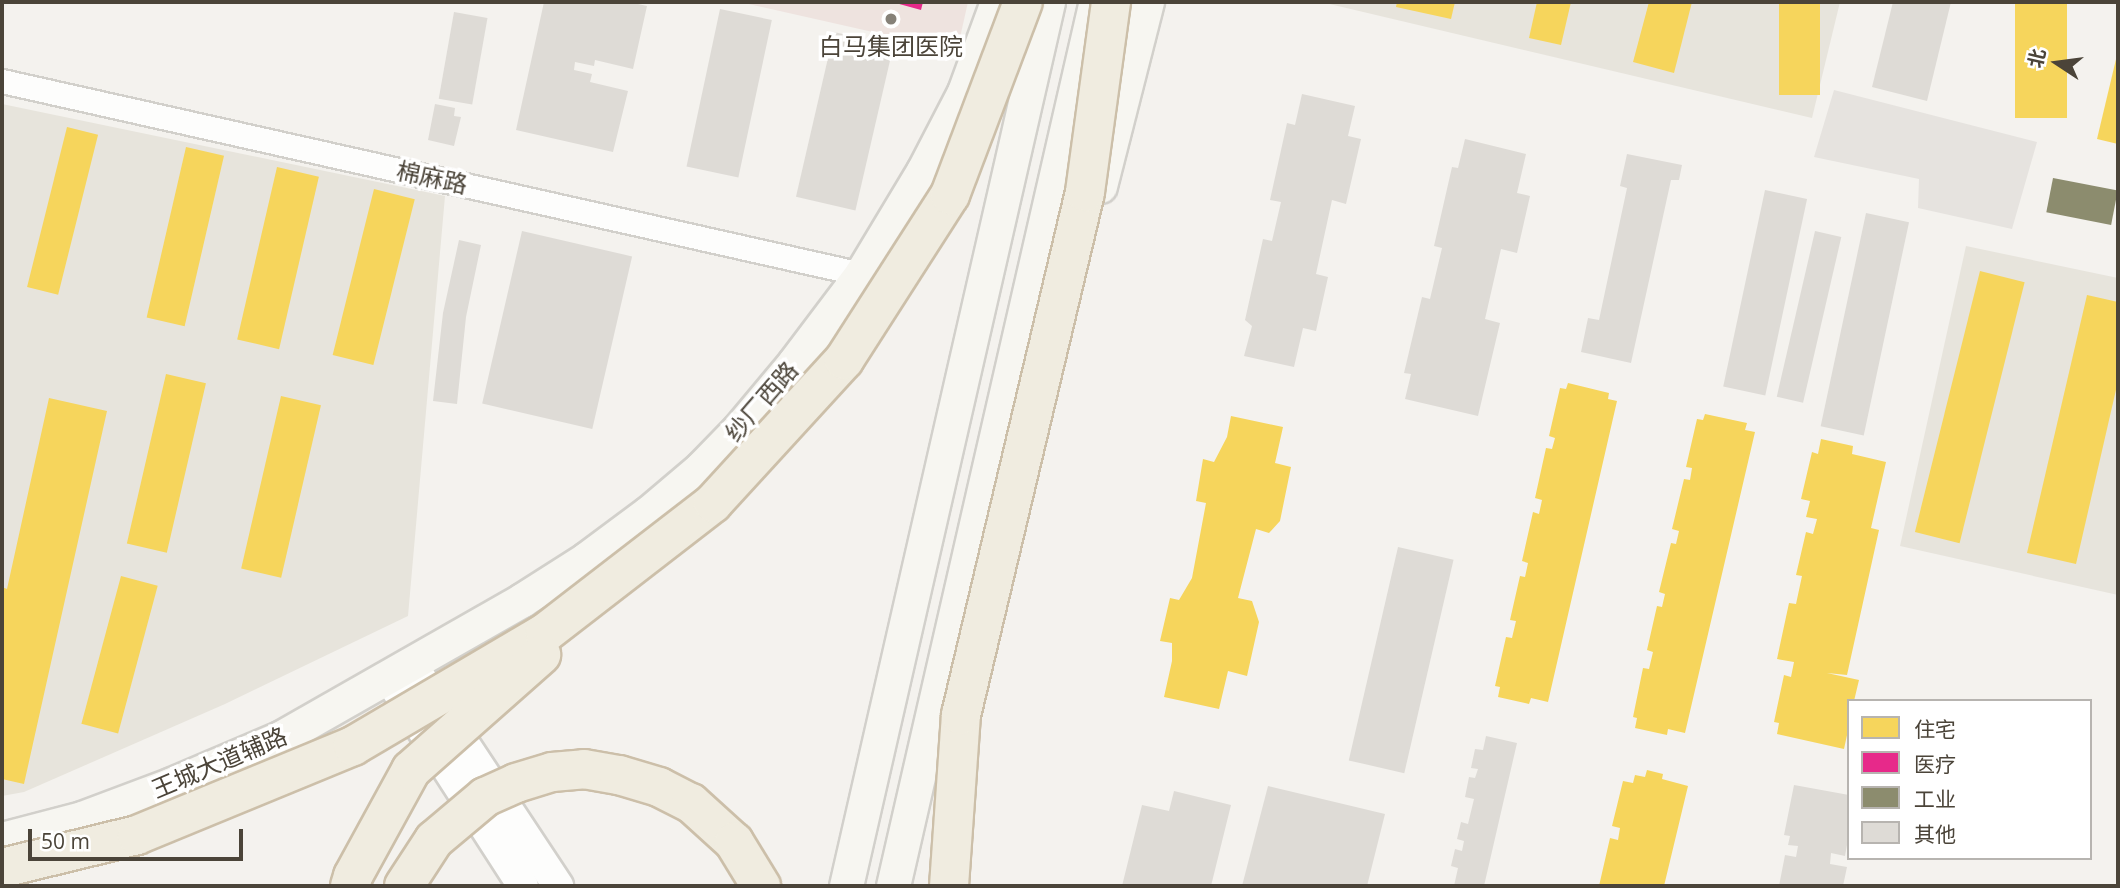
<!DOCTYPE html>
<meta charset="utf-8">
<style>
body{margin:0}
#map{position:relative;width:2120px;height:888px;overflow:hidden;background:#f4f2ee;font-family:"Open Sans","Noto Sans SC",sans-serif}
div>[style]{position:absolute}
.residential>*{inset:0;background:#e7e4dc}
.medical>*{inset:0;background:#eee3df}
.parking>*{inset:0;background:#e6e3df}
.homes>*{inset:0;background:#f6d55c;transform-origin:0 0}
.health>*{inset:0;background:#e7298a}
.industry>*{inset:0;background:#8c8c6e;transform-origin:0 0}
.building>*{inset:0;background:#dedbd6;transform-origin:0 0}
.roads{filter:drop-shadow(2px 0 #d2d0cb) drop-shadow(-2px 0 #d2d0cb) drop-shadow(0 2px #d2d0cb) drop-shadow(0 -2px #d2d0cb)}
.minor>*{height:23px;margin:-11.5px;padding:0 11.5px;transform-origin:11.5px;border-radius:11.5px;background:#fdfdfc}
.tertiary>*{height:30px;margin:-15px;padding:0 15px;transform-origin:15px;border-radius:15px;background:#fdfdfc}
.secondary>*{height:33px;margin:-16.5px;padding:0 16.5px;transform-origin:16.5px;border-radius:16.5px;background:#f7f6f1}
.bridges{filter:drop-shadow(2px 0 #ccbfa9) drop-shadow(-2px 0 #ccbfa9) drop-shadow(0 2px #ccbfa9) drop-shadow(0 -2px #ccbfa9)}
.trunk-bridge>*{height:38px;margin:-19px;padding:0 19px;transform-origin:19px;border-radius:19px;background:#f0ece0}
.dots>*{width:19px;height:19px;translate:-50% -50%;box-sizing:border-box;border:4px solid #fff;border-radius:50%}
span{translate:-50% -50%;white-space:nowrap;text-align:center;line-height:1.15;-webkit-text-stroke:7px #fff;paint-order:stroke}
.poi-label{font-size:24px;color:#4b4439}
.street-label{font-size:24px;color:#4b4439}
.frame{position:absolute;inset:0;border:4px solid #4b4439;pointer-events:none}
.legend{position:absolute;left:1847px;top:699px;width:245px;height:161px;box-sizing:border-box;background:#fff;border:2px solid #b7b4b0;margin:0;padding:9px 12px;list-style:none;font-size:21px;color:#4b4439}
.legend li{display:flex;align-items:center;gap:14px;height:35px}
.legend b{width:35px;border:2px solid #b7b4b0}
.north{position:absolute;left:2022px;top:28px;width:70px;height:70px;-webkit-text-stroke:5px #fff;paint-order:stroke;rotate:283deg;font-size:19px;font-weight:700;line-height:28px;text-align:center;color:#4b4439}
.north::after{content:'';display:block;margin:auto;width:24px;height:32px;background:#4b4439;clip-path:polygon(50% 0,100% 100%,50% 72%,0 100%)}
.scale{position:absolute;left:28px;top:829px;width:215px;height:32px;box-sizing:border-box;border:4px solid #4b4439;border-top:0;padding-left:9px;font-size:21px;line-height:24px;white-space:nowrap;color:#4b4439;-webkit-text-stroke:5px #fff;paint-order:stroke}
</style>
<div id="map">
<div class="residential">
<div style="clip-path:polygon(1321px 2px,1840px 2px,1812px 118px)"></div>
<div style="clip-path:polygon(2px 104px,445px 196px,408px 616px,225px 704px,24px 792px,2px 796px)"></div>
<div style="clip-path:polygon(1966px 246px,2118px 278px,2118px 595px,1900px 546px)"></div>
</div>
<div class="medical">
<div style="clip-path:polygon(740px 2px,968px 2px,957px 51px)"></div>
</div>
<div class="parking">
<div style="clip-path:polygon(1834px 90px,2037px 142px,2012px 229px,1918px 208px,1919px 179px,1814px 157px)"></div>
</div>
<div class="homes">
<div style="clip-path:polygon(1397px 2px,1455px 2px,1451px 19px,1396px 7px)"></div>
<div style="clip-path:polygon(1537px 2px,1571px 2px,1561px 45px,1529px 38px)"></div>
<div style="clip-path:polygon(1649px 2px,1692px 2px,1674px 73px,1633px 62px)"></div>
<div style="left:1779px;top:2px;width:41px;height:93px"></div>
<div style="left:2015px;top:2px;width:52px;height:116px"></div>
<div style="clip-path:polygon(2117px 55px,2118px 55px,2118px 144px,2097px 139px)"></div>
<div style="left:67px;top:127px;width:32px;height:165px;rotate:14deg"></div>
<div style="left:186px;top:147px;width:39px;height:175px;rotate:13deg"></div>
<div style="left:277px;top:167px;width:43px;height:177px;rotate:13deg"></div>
<div style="left:374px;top:189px;width:42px;height:171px;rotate:14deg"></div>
<div style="left:1980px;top:271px;width:46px;height:269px;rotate:14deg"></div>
<div style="clip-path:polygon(2087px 295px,2118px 302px,2118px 381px,2076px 564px,2027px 553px)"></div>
<div style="left:166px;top:374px;width:41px;height:174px;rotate:13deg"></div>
<div style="clip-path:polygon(1568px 383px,1609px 393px,1608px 399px,1617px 401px,1548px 702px,1531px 698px,1529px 704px,1498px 697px,1500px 687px,1495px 686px,1506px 637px,1512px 638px,1516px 621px,1510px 620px,1520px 576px,1525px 577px,1528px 563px,1522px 561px,1533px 512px,1539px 514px,1542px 500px,1535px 498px,1546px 448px,1552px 449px,1555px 438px,1549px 436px,1560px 388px,1566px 389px)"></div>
<div style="left:281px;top:396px;width:41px;height:177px;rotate:13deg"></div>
<div style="clip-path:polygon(49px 398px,107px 411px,24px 784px,2px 779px,2px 587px,7px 589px)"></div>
<div style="clip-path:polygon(1705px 414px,1747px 423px,1745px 430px,1755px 432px,1685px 733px,1668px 729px,1667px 735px,1635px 728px,1637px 718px,1633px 717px,1643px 668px,1649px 669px,1653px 652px,1647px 650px,1657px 606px,1662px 607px,1665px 594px,1659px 592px,1671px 543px,1676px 544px,1679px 531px,1672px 529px,1684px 479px,1690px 480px,1692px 468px,1686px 467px,1697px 419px,1703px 420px)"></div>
<div style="clip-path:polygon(1231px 416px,1283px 427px,1275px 463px,1291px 467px,1280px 521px,1269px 533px,1256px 529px,1238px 598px,1252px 601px,1259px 622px,1247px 676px,1228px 671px,1219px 709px,1164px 697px,1172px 661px,1172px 643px,1160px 641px,1170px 598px,1179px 600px,1192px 578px,1206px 503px,1196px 501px,1203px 459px,1214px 462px,1227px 437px)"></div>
<div style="clip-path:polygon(1821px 439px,1853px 446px,1852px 454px,1886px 462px,1871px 528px,1879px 530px,1847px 675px,1827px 673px,1859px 680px,1854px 701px,1849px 701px,1849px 726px,1844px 749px,1777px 734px,1779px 723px,1774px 722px,1784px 675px,1791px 677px,1794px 662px,1777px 659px,1789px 603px,1796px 604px,1802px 576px,1796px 575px,1806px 532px,1813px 534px,1817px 519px,1806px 517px,1810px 501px,1801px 499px,1812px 452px,1818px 454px)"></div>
<div style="left:121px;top:576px;width:38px;height:153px;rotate:15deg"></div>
<div style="clip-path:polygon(1647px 770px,1663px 774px,1662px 779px,1688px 786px,1664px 886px,1599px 886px,1610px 838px,1618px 840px,1620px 828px,1612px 826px,1623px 781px,1633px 783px,1635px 775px,1645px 777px)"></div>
</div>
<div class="health">
<div style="clip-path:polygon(892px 2px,923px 2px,921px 10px)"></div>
</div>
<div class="industry">
<div style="left:2053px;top:178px;width:66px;height:35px;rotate:11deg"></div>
</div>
<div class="building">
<div style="clip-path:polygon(544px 2px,629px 2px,647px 6px,633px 69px,595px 60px,594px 66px,575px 62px,574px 70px,592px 74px,590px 82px,628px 91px,613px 152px,516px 130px)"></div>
<div style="clip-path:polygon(1893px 2px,1951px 2px,1927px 101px,1872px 87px)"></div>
<div style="left:720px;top:9px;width:53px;height:161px;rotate:12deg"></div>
<div style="left:454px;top:12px;width:34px;height:88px;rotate:10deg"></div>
<div style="left:834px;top:32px;width:61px;height:169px;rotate:13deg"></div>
<div style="clip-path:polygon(1302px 94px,1355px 106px,1348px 136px,1361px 139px,1346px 204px,1332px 200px,1316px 274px,1328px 277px,1316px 331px,1303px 328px,1294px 367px,1244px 356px,1252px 326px,1245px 320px,1263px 239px,1272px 241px,1281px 202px,1270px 200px,1287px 123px,1295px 125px)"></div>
<div style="clip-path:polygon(435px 104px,455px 108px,454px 116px,461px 117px,454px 146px,428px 140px)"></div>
<div style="clip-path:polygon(1465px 139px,1526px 154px,1517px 193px,1530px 196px,1517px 253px,1501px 249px,1485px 319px,1500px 323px,1478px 416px,1405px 399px,1411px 374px,1404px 373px,1422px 297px,1430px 299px,1442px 248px,1434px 246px,1452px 167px,1458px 168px)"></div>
<div style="clip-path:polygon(1627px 154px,1682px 165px,1679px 180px,1671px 180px,1631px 363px,1581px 352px,1588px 318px,1599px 320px,1627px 188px,1620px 186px)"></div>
<div style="left:1765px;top:190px;width:43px;height:201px;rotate:12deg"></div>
<div style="left:1866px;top:213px;width:44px;height:218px;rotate:12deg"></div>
<div style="left:522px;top:231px;width:113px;height:177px;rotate:13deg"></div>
<div style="left:1815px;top:231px;width:27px;height:170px;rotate:13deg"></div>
<div style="clip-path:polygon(459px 240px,481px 245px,466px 317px,457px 404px,433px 401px,443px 313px)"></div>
<div style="left:1398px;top:547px;width:57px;height:219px;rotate:13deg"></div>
<div style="clip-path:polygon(1486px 736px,1517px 743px,1484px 886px,1454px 886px,1458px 868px,1451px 866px,1455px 849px,1462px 851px,1464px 841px,1457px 839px,1461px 822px,1468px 824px,1474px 799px,1465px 797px,1469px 777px,1475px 778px,1478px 769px,1471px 768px,1475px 749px,1483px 750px)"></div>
<div style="clip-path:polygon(1794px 785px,1849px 795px,1849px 834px,1845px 856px,1831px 853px,1830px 864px,1847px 867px,1843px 886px,1779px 886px,1785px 855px,1796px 857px,1798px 846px,1788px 845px,1790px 836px,1784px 835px)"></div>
<div style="clip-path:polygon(1268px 786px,1385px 814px,1367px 886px,1242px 886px)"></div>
<div style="clip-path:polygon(1174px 791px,1231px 805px,1211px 886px,1122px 886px,1142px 805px,1169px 811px)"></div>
</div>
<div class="roads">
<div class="minor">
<div style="left:2px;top:81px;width:880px;rotate:12.66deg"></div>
</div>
<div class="tertiary">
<div style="left:412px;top:665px;width:265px;rotate:56.5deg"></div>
<div style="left:389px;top:678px;width:247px;rotate:57.2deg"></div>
</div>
<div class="secondary">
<div style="left:1100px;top:186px;width:190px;rotate:-75.7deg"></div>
<div style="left:2px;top:839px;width:83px;rotate:-14.7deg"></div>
<div style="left:82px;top:818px;width:96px;rotate:-20.7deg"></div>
<div style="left:172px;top:784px;width:120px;rotate:-23.1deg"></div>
<div style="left:282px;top:737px;width:276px;rotate:-29.7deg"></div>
<div style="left:522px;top:600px;width:76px;rotate:-32.6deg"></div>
<div style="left:586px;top:559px;width:77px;rotate:-36.6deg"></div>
<div style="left:648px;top:513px;width:70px;rotate:-40.3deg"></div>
<div style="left:701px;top:468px;width:53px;rotate:-45.8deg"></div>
<div style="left:738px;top:430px;width:87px;rotate:-50.1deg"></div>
<div style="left:794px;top:363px;width:111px;rotate:-53deg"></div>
<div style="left:861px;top:274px;width:120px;rotate:-59deg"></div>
<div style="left:923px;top:171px;width:89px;rotate:-62.6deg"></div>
<div style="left:964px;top:92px;width:96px;rotate:-69.9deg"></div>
<div style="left:846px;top:886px;width:907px;rotate:-77.13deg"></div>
<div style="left:893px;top:886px;width:904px;rotate:-77.09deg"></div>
</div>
</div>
<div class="bridges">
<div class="trunk-bridge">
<div style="left:2px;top:868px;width:139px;rotate:-13.7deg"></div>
<div style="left:137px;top:835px;width:234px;rotate:-22.4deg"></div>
<div style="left:353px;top:746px;width:223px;rotate:-30.5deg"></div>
<div style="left:545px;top:633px;width:212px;rotate:-37.7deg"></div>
<div style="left:713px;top:503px;width:194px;rotate:-47.5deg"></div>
<div style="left:844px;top:360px;width:196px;rotate:-57.3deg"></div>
<div style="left:950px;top:195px;width:206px;rotate:-69.3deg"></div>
<div style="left:350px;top:886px;width:10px;rotate:-73deg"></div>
<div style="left:353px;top:876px;width:121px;rotate:-61.3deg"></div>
<div style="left:411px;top:770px;width:174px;rotate:-41.5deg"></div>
<div style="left:404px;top:886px;width:55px;rotate:-56.9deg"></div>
<div style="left:434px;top:840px;width:67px;rotate:-40.1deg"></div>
<div style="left:485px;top:797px;width:34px;rotate:-24deg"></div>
<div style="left:516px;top:783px;width:38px;rotate:-17deg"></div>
<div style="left:552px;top:772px;width:32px;rotate:-5deg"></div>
<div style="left:584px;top:769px;width:36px;rotate:10deg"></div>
<div style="left:619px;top:775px;width:42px;rotate:16.7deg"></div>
<div style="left:659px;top:787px;width:36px;rotate:27deg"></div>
<div style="left:691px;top:803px;width:58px;rotate:42.2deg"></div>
<div style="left:734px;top:842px;width:52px;rotate:58.5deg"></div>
<div style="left:949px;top:886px;width:171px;rotate:-86deg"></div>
<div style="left:961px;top:715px;width:537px;rotate:-76.66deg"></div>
<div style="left:1085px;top:192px;width:192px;rotate:-82.2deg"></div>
</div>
</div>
<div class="dots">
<div style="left:891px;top:19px;background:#868178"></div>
</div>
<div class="poi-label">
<span style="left:891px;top:46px">白马集团医院</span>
</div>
<div class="street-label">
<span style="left:432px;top:177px;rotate:12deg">棉麻路</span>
<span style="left:761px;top:401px;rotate:-49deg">纱厂西路</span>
<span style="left:219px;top:762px;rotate:-23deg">王城大道辅路</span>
</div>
<div class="frame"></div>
<ul class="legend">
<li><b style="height:19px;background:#f6d55c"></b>住宅</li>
<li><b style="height:19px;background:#e7298a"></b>医疗</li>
<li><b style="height:19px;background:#8c8c6e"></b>工业</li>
<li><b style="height:19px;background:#dedbd6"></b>其他</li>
</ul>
<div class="north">北</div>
<div class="scale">50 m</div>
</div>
